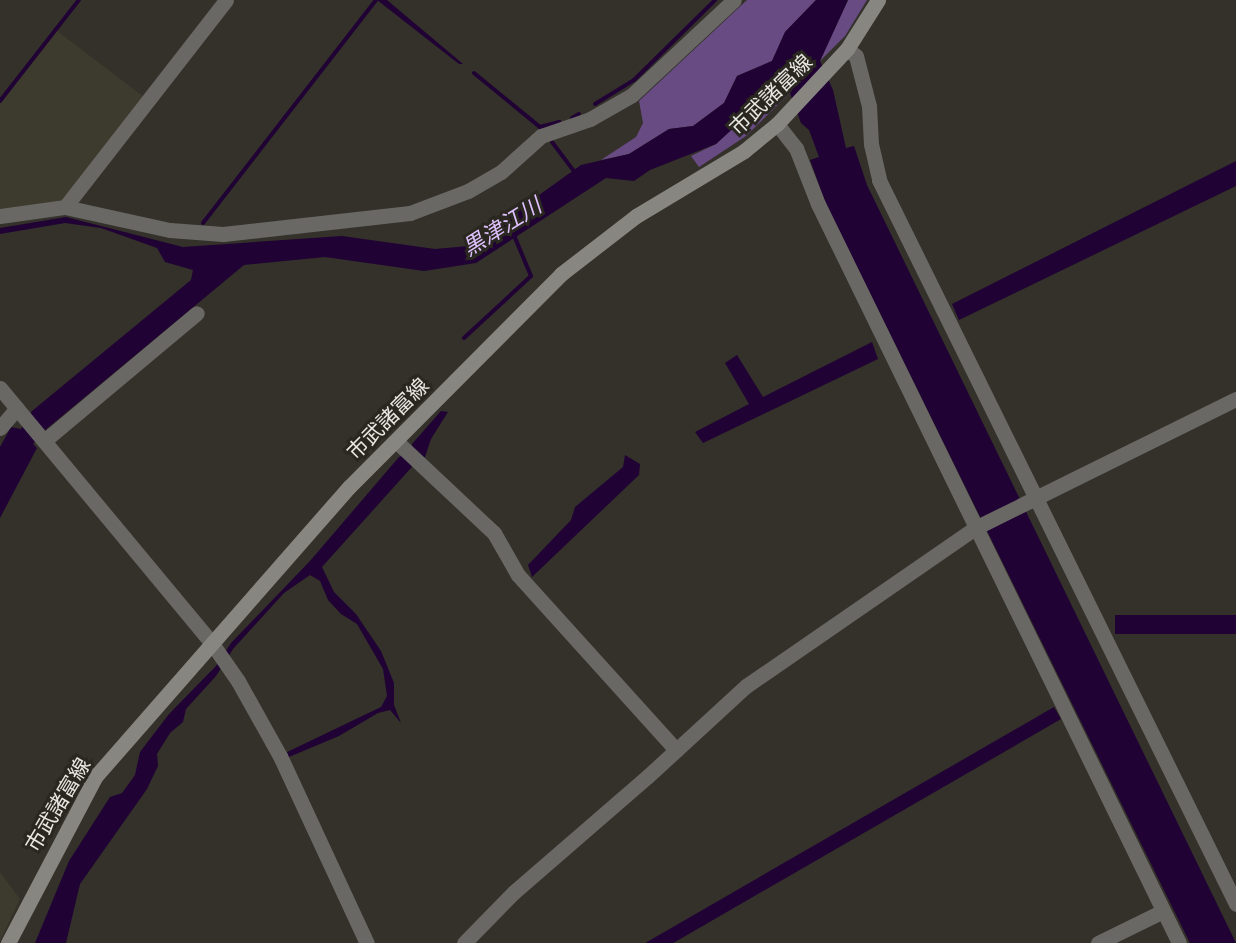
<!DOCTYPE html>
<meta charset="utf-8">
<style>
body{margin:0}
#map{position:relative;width:1236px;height:943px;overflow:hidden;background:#33312a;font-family:Lora,"Noto Sans JP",serif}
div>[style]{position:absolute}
.built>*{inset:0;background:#3d3b2e}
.green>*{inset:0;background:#694b84}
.water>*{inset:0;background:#200234;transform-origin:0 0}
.stream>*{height:4px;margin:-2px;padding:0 2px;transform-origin:2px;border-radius:2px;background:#200234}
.minor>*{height:15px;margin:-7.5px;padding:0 7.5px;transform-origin:7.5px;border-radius:7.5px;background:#696864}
.secondary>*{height:15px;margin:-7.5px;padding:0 7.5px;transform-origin:7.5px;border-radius:7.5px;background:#888681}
span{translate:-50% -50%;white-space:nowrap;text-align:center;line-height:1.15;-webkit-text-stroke:6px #292720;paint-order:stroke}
.street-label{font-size:21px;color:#e8e7e2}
.water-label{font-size:22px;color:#dec0fc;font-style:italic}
</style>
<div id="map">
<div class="built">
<div style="clip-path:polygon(56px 30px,144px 97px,62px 202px,0 212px,0 100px)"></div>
<div style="clip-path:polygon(0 872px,20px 899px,0 941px)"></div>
</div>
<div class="green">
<div style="clip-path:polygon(747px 0,816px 0,785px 32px,772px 61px,737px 76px,724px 103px,693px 126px,669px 129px,629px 154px,601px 160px,636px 137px,643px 123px,639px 101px)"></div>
<div style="clip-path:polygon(848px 0,867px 0,845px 36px,820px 61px)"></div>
<div style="clip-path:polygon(778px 87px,790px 93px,746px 136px,699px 167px,691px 156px,716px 144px)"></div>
</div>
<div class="water">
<div style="clip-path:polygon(377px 0,387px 0,463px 64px,459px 64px)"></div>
<div style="clip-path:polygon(816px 0,848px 0,820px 61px,833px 90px,846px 148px,854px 146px,867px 185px,1236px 943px,1190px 943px,826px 204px,810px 160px,819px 157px,809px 130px,801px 123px,790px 93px,778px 87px,716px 144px,650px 170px,634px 181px,606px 178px,476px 263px,424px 271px,325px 257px,244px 265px,44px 431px,33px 444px,37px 448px,0 518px,0 447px,11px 427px,21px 429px,32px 411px,191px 280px,193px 270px,165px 262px,157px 248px,101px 228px,65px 223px,0 234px,0 228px,66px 217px,183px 247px,342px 236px,435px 249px,468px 246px,581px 165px,629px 154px,669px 129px,693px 126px,724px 103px,737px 76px,772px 61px,785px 32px)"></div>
<div style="clip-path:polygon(1236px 161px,1236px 186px,959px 320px,952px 304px)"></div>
<div style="clip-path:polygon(872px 342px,878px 359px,703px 443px,695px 432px,749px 404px,725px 363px,737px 355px,763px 397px)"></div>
<div style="clip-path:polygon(441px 411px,448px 412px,431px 439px,424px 460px,419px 459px,322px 567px,334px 592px,356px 614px,381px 651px,394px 683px,394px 705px,401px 723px,390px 710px,378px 713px,339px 736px,289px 757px,285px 753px,381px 707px,387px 696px,383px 669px,357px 624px,341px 614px,328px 600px,320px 581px,310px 575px,284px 593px,233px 649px,216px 676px,186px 709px,183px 722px,170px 733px,157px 754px,158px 766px,147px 789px,80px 884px,66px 943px,35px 943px,69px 861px,110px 797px,122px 793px,135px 775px,140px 752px,169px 714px,216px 666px,231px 643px,310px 561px,399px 457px,411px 451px,412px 444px)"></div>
<div style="clip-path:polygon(625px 455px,640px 464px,639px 475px,532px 577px,528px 565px,571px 520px,575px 507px,623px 467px)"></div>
<div style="left:1236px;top:615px;width:19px;height:121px;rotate:90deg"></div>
<div style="left:1054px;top:707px;width:14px;height:488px;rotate:60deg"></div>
</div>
<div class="stream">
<div style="left:474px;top:73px;width:85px;rotate:39.3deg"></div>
<div style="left:540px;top:127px;width:20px;rotate:-15deg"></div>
<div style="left:0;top:101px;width:128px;rotate:-52deg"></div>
<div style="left:595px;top:104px;width:46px;rotate:-31.6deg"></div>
<div style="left:634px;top:80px;width:114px;rotate:-44.6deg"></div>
<div style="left:572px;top:118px;width:8px;rotate:-30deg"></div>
<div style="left:552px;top:142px;width:38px;rotate:53deg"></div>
<div style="left:203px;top:223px;width:282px;rotate:-52.2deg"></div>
<div style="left:464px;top:338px;width:91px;rotate:-42.8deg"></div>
<div style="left:531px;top:276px;width:47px;rotate:-112.7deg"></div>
</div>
<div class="minor">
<div style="left:847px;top:49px;width:11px;rotate:38deg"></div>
<div style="left:856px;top:56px;width:52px;rotate:75.4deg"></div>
<div style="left:869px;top:106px;width:38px;rotate:87deg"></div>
<div style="left:871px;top:144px;width:37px;rotate:77deg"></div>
<div style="left:879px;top:180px;width:807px;rotate:63.75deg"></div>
<div style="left:777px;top:124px;width:31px;rotate:52deg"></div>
<div style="left:796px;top:148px;width:60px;rotate:68.6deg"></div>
<div style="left:818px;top:204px;width:822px;rotate:63.96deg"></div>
<div style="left:65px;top:207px;width:262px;rotate:-52.1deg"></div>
<div style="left:0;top:216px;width:66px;rotate:-7.9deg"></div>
<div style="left:65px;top:207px;width:107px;rotate:12.4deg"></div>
<div style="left:170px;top:230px;width:53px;rotate:4.3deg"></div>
<div style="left:223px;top:234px;width:188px;rotate:-6.4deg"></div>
<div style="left:410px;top:213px;width:62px;rotate:-20.8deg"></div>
<div style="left:468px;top:191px;width:38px;rotate:-30deg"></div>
<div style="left:501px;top:172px;width:54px;rotate:-42deg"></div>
<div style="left:541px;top:136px;width:52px;rotate:-19.1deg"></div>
<div style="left:590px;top:119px;width:48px;rotate:-29.7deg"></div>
<div style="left:632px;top:95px;width:139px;rotate:-43deg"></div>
<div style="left:0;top:388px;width:330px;rotate:50.3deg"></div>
<div style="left:211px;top:642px;width:47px;rotate:55.3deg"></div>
<div style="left:238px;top:681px;width:86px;rotate:60.8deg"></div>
<div style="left:280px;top:756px;width:206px;rotate:65.1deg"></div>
<div style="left:0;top:428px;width:26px;rotate:-50deg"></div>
<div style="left:44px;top:441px;width:199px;rotate:-39.9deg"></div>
<div style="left:397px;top:442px;width:133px;rotate:43.2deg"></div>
<div style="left:494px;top:533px;width:48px;rotate:60.3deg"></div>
<div style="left:518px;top:575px;width:236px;rotate:47.9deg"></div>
<div style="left:464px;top:943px;width:71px;rotate:-45.6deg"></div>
<div style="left:514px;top:892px;width:177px;rotate:-40.9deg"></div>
<div style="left:648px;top:776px;width:133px;rotate:-42.6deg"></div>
<div style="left:746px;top:686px;width:278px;rotate:-34.6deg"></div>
<div style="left:975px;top:528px;width:291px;rotate:-26.3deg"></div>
<div style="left:1098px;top:943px;width:72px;rotate:-26.2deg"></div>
</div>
<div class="secondary">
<div style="left:8px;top:943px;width:187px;rotate:-62.3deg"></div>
<div style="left:95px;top:777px;width:386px;rotate:-48.8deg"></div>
<div style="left:349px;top:487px;width:301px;rotate:-45.1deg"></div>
<div style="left:561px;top:274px;width:95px;rotate:-37.7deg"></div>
<div style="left:636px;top:216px;width:126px;rotate:-31deg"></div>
<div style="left:744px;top:151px;width:43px;rotate:-39.3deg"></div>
<div style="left:777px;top:124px;width:103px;rotate:-47deg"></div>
<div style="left:847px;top:49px;width:58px;rotate:-57.7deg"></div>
</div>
<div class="street-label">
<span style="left:771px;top:95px;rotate:-44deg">市武諸富線</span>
<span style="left:388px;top:419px;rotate:-45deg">市武諸富線</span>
<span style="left:58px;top:805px;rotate:-59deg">市武諸富線</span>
</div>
<div class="water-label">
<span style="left:502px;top:227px;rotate:-32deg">黒津江川</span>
</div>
</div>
